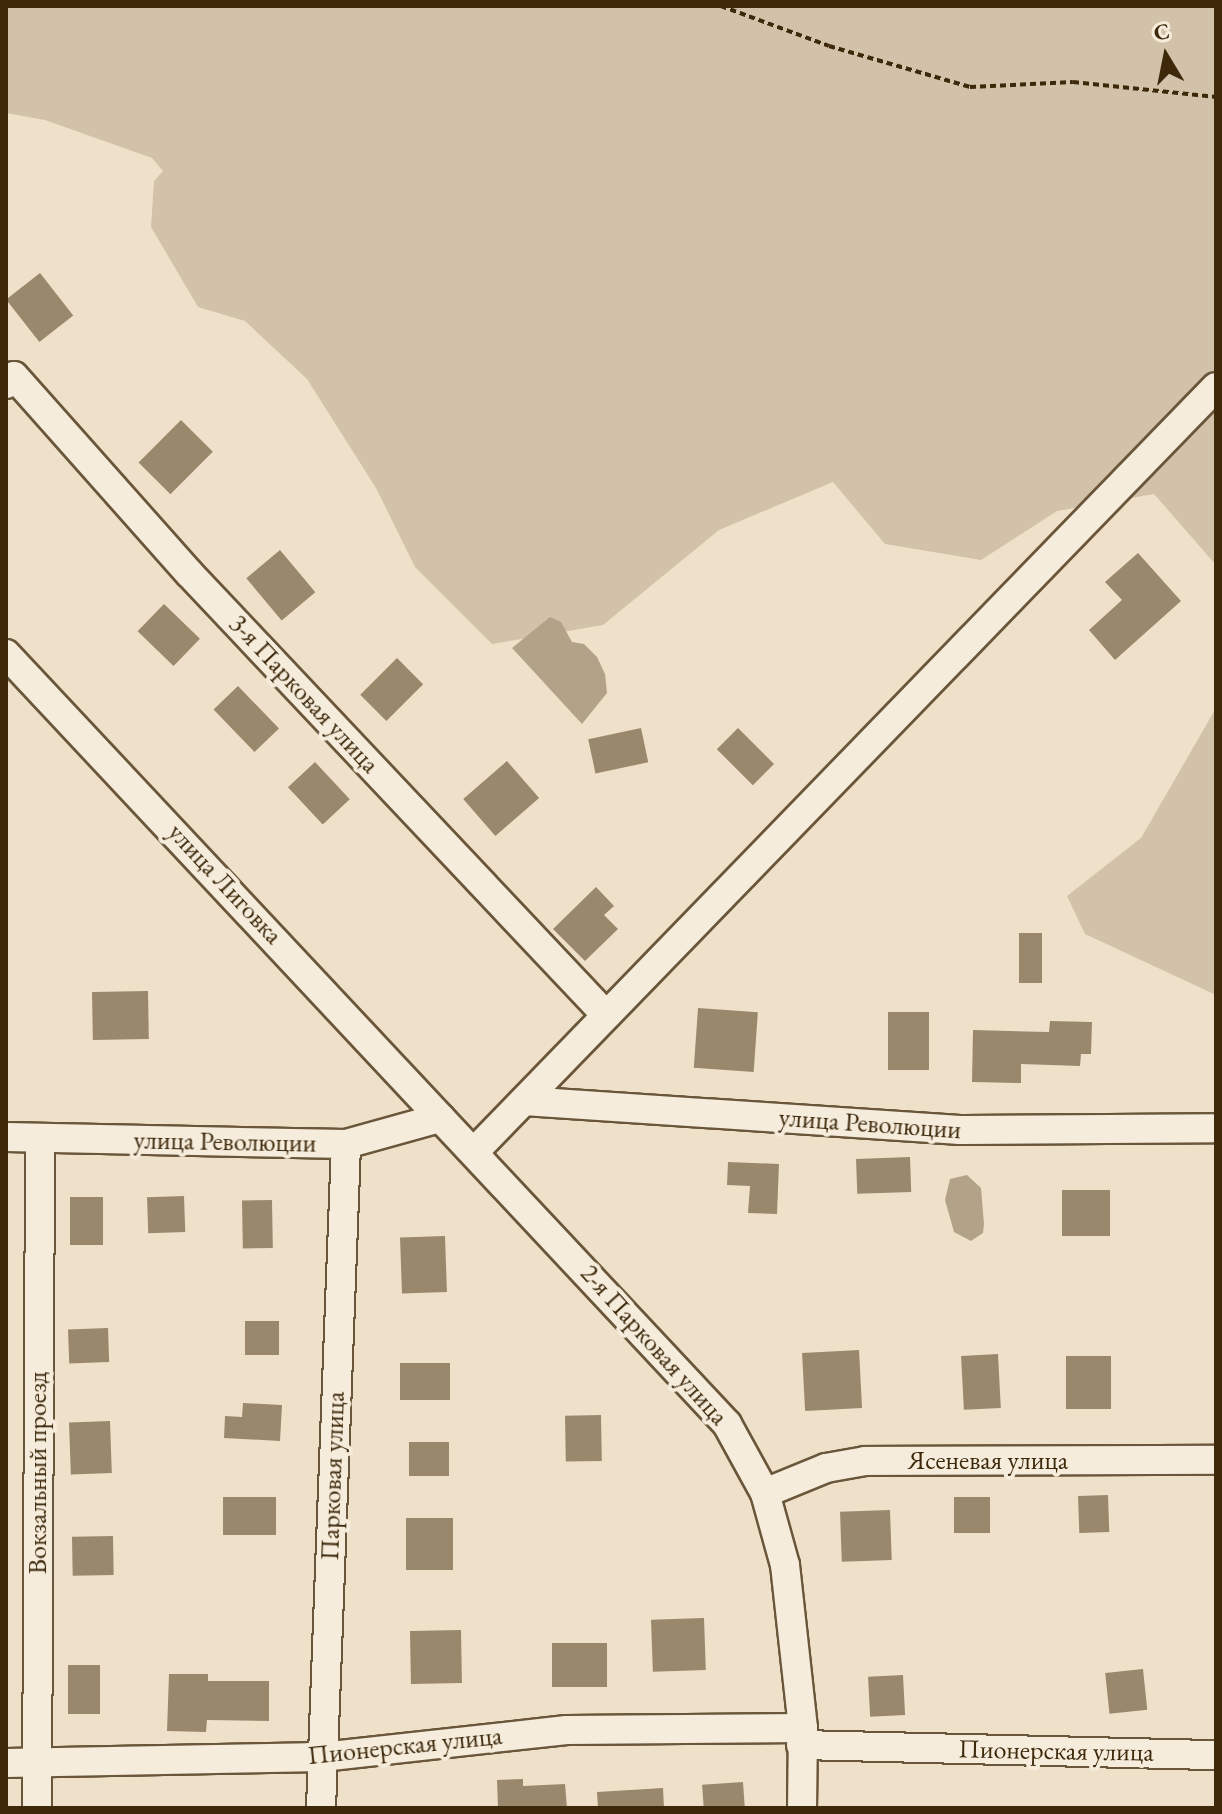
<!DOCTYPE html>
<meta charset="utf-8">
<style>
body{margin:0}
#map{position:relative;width:1222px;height:1814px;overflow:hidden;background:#efe1c9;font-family:"EB Garamond",serif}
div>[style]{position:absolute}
.green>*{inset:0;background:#d1c2a9}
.water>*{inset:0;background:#b2a288}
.building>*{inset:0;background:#9a886d;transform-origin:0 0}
.path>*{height:4px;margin-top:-2px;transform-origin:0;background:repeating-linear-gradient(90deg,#3d280a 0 6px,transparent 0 10px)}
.roads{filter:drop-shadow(2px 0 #6a563a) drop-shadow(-2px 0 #6a563a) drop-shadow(0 2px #6a563a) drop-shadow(0 -2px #6a563a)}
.minor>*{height:28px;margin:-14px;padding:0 14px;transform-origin:14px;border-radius:14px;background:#f5ecdc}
span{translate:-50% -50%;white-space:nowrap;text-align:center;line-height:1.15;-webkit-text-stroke:8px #f5ecdc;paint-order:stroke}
.street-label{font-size:26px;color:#3d280a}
.frame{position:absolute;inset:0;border:8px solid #3d280a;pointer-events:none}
.north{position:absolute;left:1126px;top:16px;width:80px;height:80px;-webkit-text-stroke:6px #f5ecdc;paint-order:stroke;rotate:350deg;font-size:22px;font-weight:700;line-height:32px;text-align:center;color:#3d280a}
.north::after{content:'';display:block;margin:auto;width:28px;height:36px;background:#3d280a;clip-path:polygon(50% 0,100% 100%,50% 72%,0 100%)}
</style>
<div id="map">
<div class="green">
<div style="clip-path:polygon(6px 6px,1216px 6px,1216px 565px,1154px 494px,1057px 511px,981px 560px,885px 544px,833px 482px,719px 530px,603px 625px,492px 644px,415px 567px,376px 488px,307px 379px,245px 321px,198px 307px,151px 227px,154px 181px,163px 171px,152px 158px,45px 120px,6px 113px)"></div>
<div style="clip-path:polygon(1216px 708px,1216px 995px,1085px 934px,1067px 896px,1141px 838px)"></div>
</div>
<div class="water">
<div style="clip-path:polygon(550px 617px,561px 622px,572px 642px,584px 644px,597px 657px,605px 674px,607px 693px,582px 724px,512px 648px)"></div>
<div style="clip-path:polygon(967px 1175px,981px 1188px,984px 1224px,983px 1233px,971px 1241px,954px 1232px,945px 1200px,950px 1179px)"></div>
</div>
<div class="building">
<div style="left:40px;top:273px;width:54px;height:43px;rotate:52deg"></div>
<div style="left:181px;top:420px;width:45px;height:60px;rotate:45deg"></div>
<div style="left:280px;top:550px;width:55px;height:44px;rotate:50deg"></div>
<div style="clip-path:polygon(1138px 553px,1181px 601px,1115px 660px,1089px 630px,1122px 600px,1105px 582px)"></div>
<div style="left:164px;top:604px;width:50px;height:38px;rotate:44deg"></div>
<div style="left:397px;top:658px;width:37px;height:52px;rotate:45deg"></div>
<div style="left:238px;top:686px;width:59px;height:34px;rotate:46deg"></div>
<div style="left:641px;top:728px;width:35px;height:54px;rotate:78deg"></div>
<div style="left:738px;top:728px;width:51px;height:30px;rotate:45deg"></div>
<div style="left:507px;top:761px;width:49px;height:58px;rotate:49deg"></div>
<div style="left:315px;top:762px;width:51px;height:37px;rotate:47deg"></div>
<div style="clip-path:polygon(596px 887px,614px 906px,604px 915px,618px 929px,585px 961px,553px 929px)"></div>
<div style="left:1019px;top:933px;width:23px;height:50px"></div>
<div style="left:148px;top:991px;width:48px;height:56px;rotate:89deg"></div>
<div style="left:698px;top:1008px;width:60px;height:60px;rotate:4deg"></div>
<div style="left:888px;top:1012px;width:41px;height:58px"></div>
<div style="clip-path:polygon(1050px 1021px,1092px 1022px,1091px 1054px,1081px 1054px,1080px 1066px,1021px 1064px,1021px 1083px,972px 1082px,973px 1030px,1049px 1032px)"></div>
<div style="left:910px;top:1157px;width:35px;height:54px;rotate:88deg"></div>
<div style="clip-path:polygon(728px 1162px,779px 1164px,777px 1214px,748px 1213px,750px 1186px,727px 1185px)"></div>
<div style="left:1062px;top:1190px;width:48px;height:46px"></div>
<div style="left:184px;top:1196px;width:36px;height:37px;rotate:88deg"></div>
<div style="left:70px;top:1197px;width:33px;height:48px"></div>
<div style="left:272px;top:1200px;width:48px;height:30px;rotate:89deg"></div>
<div style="left:445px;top:1236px;width:56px;height:45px;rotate:88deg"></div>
<div style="left:245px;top:1321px;width:34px;height:34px"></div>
<div style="left:108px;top:1328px;width:34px;height:40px;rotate:88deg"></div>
<div style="left:859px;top:1350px;width:58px;height:57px;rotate:87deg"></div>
<div style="left:998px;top:1354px;width:54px;height:37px;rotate:87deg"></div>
<div style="left:1066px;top:1356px;width:45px;height:53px"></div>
<div style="left:400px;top:1363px;width:50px;height:37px"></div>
<div style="clip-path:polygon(243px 1403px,282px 1405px,280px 1441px,224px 1438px,225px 1416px,242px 1417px)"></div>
<div style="left:601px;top:1415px;width:46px;height:36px;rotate:89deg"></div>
<div style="left:110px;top:1421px;width:52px;height:41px;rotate:88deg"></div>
<div style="left:409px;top:1442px;width:40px;height:34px"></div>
<div style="left:1108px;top:1495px;width:37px;height:30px;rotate:88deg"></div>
<div style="left:223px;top:1497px;width:53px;height:38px"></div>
<div style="left:954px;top:1497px;width:36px;height:36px"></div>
<div style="left:890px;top:1510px;width:50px;height:50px;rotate:88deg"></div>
<div style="left:406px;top:1518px;width:47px;height:52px"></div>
<div style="left:113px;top:1536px;width:39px;height:41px;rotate:89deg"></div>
<div style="left:704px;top:1618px;width:52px;height:53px;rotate:88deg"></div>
<div style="left:461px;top:1630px;width:53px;height:51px;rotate:89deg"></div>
<div style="left:552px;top:1643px;width:55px;height:44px"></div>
<div style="left:68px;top:1665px;width:32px;height:49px"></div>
<div style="left:1143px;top:1669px;width:41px;height:38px;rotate:84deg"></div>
<div style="clip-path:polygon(169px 1674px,208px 1674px,208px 1681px,269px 1681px,269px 1721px,207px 1720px,206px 1732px,167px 1731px)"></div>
<div style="left:903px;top:1675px;width:40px;height:35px;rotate:87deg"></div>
<div style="clip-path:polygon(523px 1779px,523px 1786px,565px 1784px,567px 1808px,498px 1808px,497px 1780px)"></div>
<div style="left:743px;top:1782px;width:26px;height:41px;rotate:86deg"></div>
<div style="clip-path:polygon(663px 1788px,664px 1808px,598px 1808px,597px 1792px)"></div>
</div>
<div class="path">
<div style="left:721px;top:6px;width:115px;rotate:20.3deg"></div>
<div style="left:829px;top:46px;width:147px;rotate:16.2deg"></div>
<div style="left:970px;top:87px;width:103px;rotate:-2.8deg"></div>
<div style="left:1073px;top:82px;width:144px;rotate:6deg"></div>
</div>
<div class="roads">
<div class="minor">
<div style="left:6px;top:384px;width:11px;rotate:-45deg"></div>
<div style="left:14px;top:376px;width:264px;rotate:48.4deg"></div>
<div style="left:189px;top:573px;width:608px;rotate:46.67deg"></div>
<div style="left:6px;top:654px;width:1055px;rotate:46.88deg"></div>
<div style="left:727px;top:1424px;width:79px;rotate:61.2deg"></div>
<div style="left:765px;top:1493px;width:75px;rotate:74.5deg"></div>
<div style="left:785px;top:1565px;width:164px;rotate:83.7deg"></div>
<div style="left:803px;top:1728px;width:80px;rotate:90.7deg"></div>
<div style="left:524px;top:1101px;width:437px;rotate:3.8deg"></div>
<div style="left:960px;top:1130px;width:256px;rotate:-0.4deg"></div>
<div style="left:6px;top:1137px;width:340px;rotate:1.2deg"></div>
<div style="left:346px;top:1144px;width:98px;rotate:-15.5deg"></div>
<div style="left:475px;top:1151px;width:1064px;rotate:-45.88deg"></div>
<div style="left:765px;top:1493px;width:66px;rotate:-22.3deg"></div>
<div style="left:826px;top:1468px;width:40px;rotate:-10deg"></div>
<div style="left:865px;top:1461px;width:351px;rotate:-0.2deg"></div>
<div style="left:801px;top:1745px;width:415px;rotate:1.4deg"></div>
<div style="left:6px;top:1763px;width:316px;rotate:-1.1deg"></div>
<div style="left:322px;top:1757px;width:246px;rotate:-6.3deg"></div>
<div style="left:567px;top:1730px;width:236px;rotate:-0.5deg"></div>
<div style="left:37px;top:1808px;width:670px;rotate:-89.74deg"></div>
<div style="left:321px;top:1808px;width:664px;rotate:-87.84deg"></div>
</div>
</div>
<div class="street-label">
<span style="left:304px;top:694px;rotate:47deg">3-я Парковая улица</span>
<span style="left:225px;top:884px;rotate:47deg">улица Лиговка</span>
<span style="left:870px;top:1124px;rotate:4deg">улица Революции</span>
<span style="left:225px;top:1142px;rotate:1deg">улица Революции</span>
<span style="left:654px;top:1345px;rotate:48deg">2-я Парковая улица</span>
<span style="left:988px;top:1461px">Ясеневая улица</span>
<span style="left:38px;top:1473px;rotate:-90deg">Вокзальный проезд</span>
<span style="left:333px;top:1476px;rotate:-88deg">Парковая улица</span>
<span style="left:405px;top:1746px;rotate:-6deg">Пионерская улица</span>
<span style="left:1056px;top:1751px;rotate:1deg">Пионерская улица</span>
</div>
<div class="frame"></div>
<div class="north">С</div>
</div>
